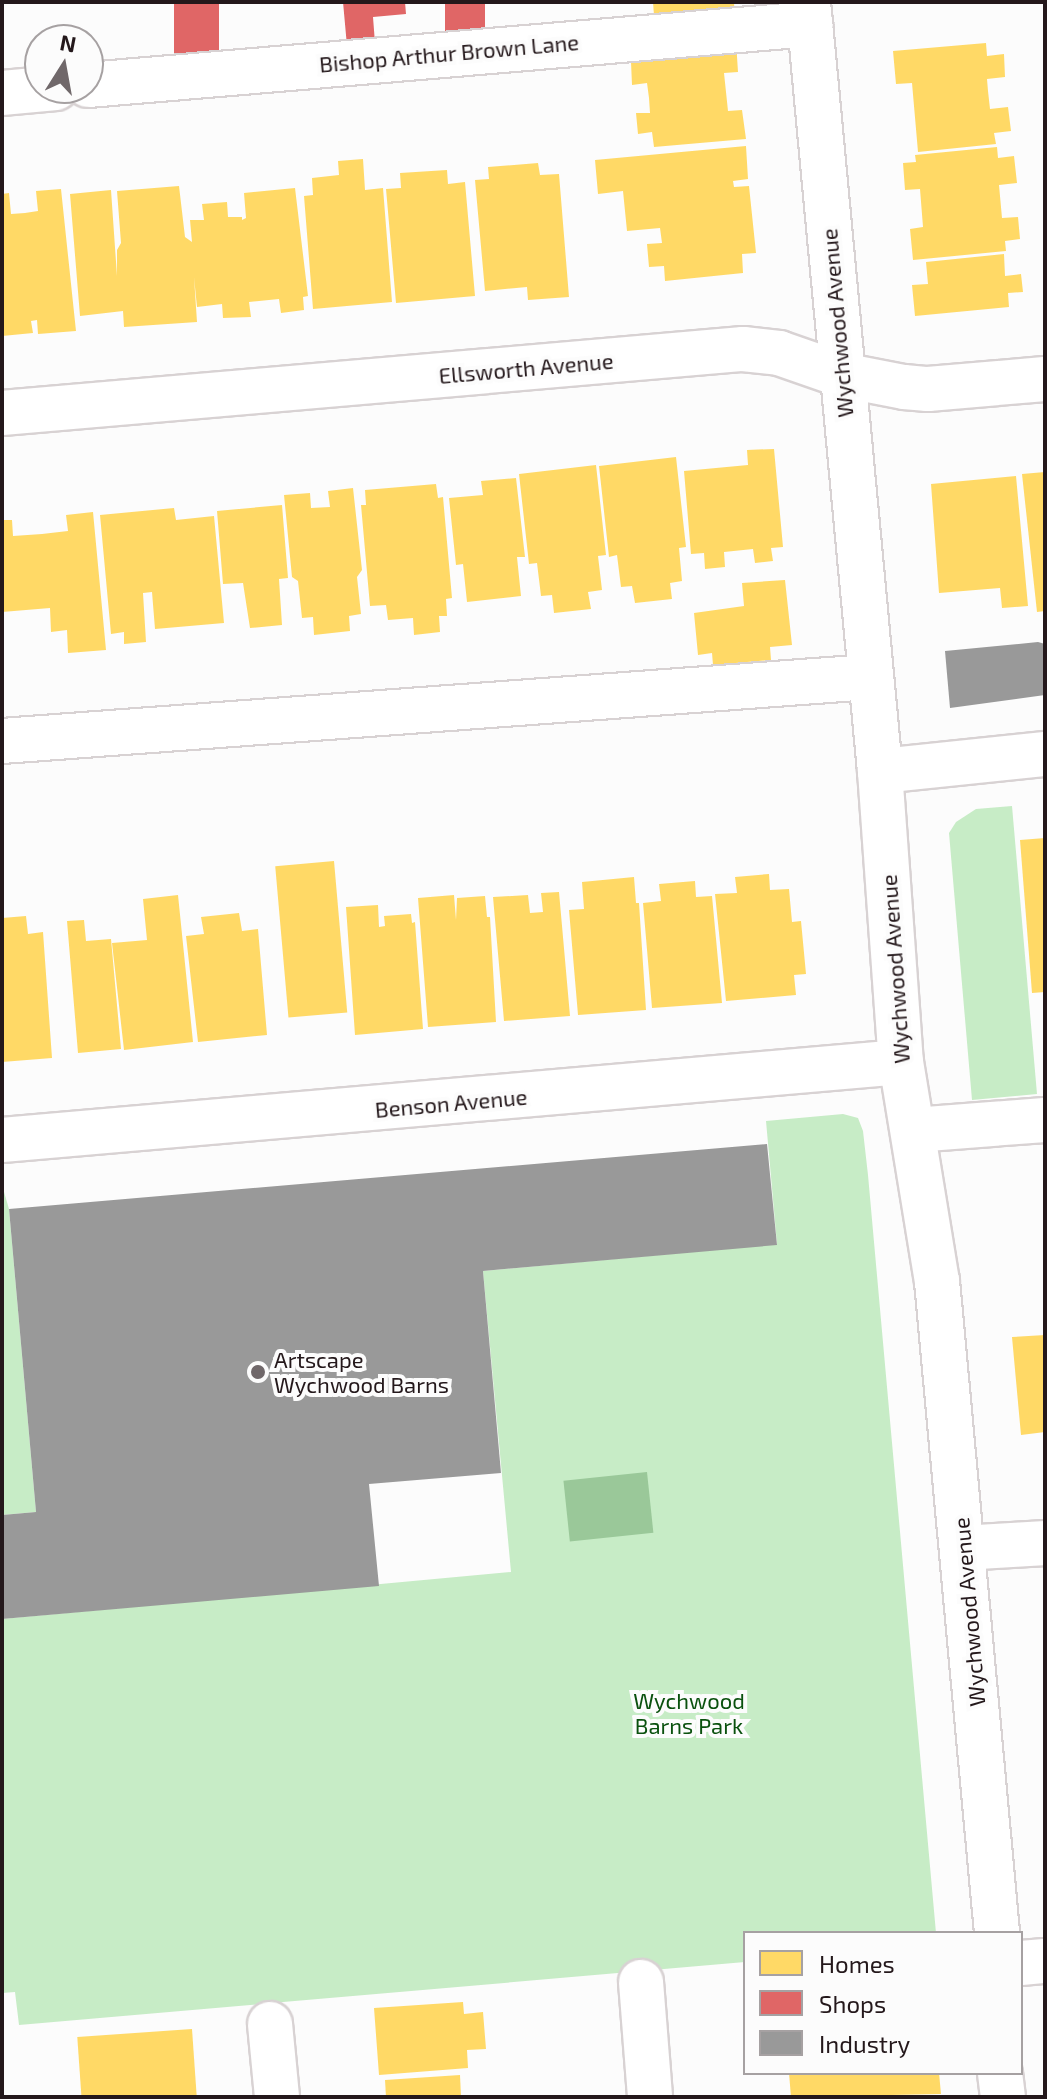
<!DOCTYPE html>
<style>
body{margin:0}
#map{position:relative;width:1047px;height:2099px;overflow:hidden;background:#fcfcfc;font-family:"Exo 2",sans-serif}
div>[style]{position:absolute}
.green>*{inset:0;background:#c7ecc6}
.water>*{inset:0;background:#9ac899;transform-origin:0 0}
.homes>*{inset:0;background:#ffd966;transform-origin:0 0}
.shops>*{inset:0;background:#e06666;transform-origin:0 0}
.industry>*{inset:0;background:#999}
.roads{filter:drop-shadow(2px 0 #d8d2d3) drop-shadow(-2px 0 #d8d2d3) drop-shadow(0 2px #d8d2d3) drop-shadow(0 -2px #d8d2d3)}
.minor>*{height:44px;margin:-22px;padding:0 22px;transform-origin:22px;border-radius:22px;background:#fff}
.dots>*{width:22px;height:22px;translate:-50% -50%;box-sizing:border-box;border:4px solid #fcfcfc;border-radius:50%}
span{translate:-50% -50%;white-space:nowrap;text-align:center;line-height:1.15;-webkit-text-stroke:8px #fcfcfc;paint-order:stroke}
.street-label{font-size:22px;color:#24181b}
.poi-label{font-size:22px;color:#24181b}
.left{translate:0 -50%;text-align:left}
.park-label{font-size:22px;color:#0a510e}
.frame{position:absolute;inset:0;border:4px solid #24181b;pointer-events:none}
.legend{position:absolute;left:743px;top:1931px;width:280px;height:144px;box-sizing:border-box;background:#fcfcfc;border:2px solid #a6a1a2;margin:0;padding:10px 14px;list-style:none;font-size:24px;color:#24181b}
.legend li{display:flex;align-items:center;gap:16px;height:40px}
.legend b{width:40px;border:2px solid #a6a1a2}
.north{position:absolute;left:24px;top:24px;width:80px;height:80px;box-sizing:border-box;background:#fcfcfc;border:2px solid #a6a1a2;border-radius:50%;rotate:11deg;font-size:22px;font-weight:700;line-height:32px;text-align:center;color:#24181b}
.north::after{content:'';display:block;margin:auto;width:28px;height:36px;background:#70686a;clip-path:polygon(50% 0,100% 100%,50% 72%,0 100%)}
</style>
<div id="map">
<div class="green">
<div style="clip-path:polygon(1012px 806px,1037px 1094px,972px 1100px,949px 833px,956px 822px,976px 809px)"></div>
<div style="clip-path:polygon(843px 1114px,858px 1118px,863px 1131px,868px 1175px,936px 1933px,745px 1933px,745px 1962px,19px 2025px,15px 1992px,2px 1993px,2px 1619px,511px 1572px,483px 1271px,777px 1244px,766px 1121px)"></div>
<div style="clip-path:polygon(2px 1185px,9px 1209px,36px 1512px,2px 1515px)"></div>
</div>
<div class="water">
<div style="left:647px;top:1472px;width:61px;height:84px;rotate:84deg"></div>
</div>
<div class="homes">
<div style="clip-path:polygon(653px 2px,734px 2px,735px 23px,655px 29px)"></div>
<div style="clip-path:polygon(736px 41px,738px 72px,724px 73px,728px 111px,742px 110px,746px 139px,654px 147px,652px 132px,638px 134px,636px 113px,650px 113px,649px 98px,647px 83px,632px 85px,631px 62px,645px 60px,643px 49px)"></div>
<div style="clip-path:polygon(986px 43px,987px 56px,1004px 54px,1005px 77px,987px 79px,988px 91px,990px 109px,1008px 107px,1011px 131px,994px 133px,996px 144px,918px 152px,912px 83px,896px 84px,893px 51px)"></div>
<div style="clip-path:polygon(746px 146px,748px 179px,733px 181px,734px 187px,749px 186px,756px 253px,742px 254px,743px 273px,665px 281px,664px 266px,649px 267px,647px 244px,662px 243px,660px 228px,627px 231px,623px 191px,598px 194px,595px 160px)"></div>
<div style="clip-path:polygon(997px 147px,998px 158px,1014px 156px,1017px 183px,999px 185px,1002px 218px,1018px 217px,1020px 239px,1005px 241px,1006px 251px,913px 260px,910px 229px,923px 227px,920px 189px,905px 190px,903px 163px,916px 162px,915px 155px)"></div>
<div style="clip-path:polygon(363px 159px,365px 190px,383px 188px,392px 302px,313px 309px,304px 196px,313px 195px,312px 178px,339px 175px,338px 161px)"></div>
<div style="clip-path:polygon(538px 163px,540px 175px,559px 174px,569px 297px,528px 300px,527px 287px,485px 291px,475px 180px,489px 179px,488px 167px)"></div>
<div style="clip-path:polygon(447px 170px,448px 184px,465px 182px,475px 296px,396px 303px,386px 189px,401px 188px,400px 173px)"></div>
<div style="clip-path:polygon(179px 186px,185px 237px,192px 242px,190px 220px,204px 220px,202px 204px,227px 202px,228px 217px,242px 217px,242px 220px,246px 218px,244px 193px,295px 188px,308px 296px,303px 297px,304px 310px,281px 313px,279px 299px,249px 302px,251px 317px,223px 318px,222px 304px,197px 307px,194px 277px,197px 322px,124px 327px,123px 311px,80px 316px,70px 194px,111px 190px,117px 276px,117px 250px,121px 243px,117px 191px)"></div>
<div style="clip-path:polygon(61px 189px,76px 331px,38px 334px,37px 320px,31px 321px,33px 333px,2px 336px,2px 194px,9px 193px,11px 214px,25px 213px,38px 211px,36px 191px)"></div>
<div style="clip-path:polygon(1004px 254px,1005px 276px,1021px 274px,1023px 292px,1008px 293px,1009px 307px,915px 316px,912px 285px,928px 284px,926px 262px)"></div>
<div style="clip-path:polygon(774px 449px,783px 547px,771px 548px,773px 561px,755px 563px,753px 549px,724px 552px,725px 567px,705px 569px,704px 553px,691px 554px,684px 471px,748px 465px,747px 450px)"></div>
<div style="clip-path:polygon(676px 457px,686px 547px,679px 548px,682px 581px,670px 583px,672px 599px,635px 603px,632px 586px,621px 587px,617px 555px,609px 557px,599px 466px)"></div>
<div style="clip-path:polygon(596px 465px,606px 555px,598px 556px,602px 590px,588px 592px,591px 609px,554px 613px,552px 595px,541px 596px,537px 563px,529px 564px,519px 474px)"></div>
<div style="clip-path:polygon(1045px 472px,1045px 611px,1037px 612px,1022px 474px)"></div>
<div style="clip-path:polygon(1016px 476px,1028px 606px,1002px 608px,1000px 588px,939px 593px,931px 484px)"></div>
<div style="clip-path:polygon(516px 478px,525px 557px,517px 557px,521px 596px,467px 602px,463px 564px,456px 565px,449px 498px,483px 495px,481px 481px)"></div>
<div style="clip-path:polygon(436px 484px,438px 498px,443px 497px,452px 598px,446px 599px,447px 616px,439px 616px,440px 632px,414px 635px,413px 618px,388px 620px,386px 605px,370px 606px,361px 505px,366px 505px,365px 490px)"></div>
<div style="clip-path:polygon(353px 488px,362px 570px,357px 577px,361px 614px,349px 616px,350px 631px,314px 635px,313px 617px,302px 618px,298px 581px,292px 577px,284px 495px,310px 493px,311px 508px,330px 507px,328px 491px)"></div>
<div style="clip-path:polygon(282px 505px,288px 578px,279px 579px,282px 625px,250px 628px,243px 583px,223px 584px,217px 511px)"></div>
<div style="clip-path:polygon(174px 508px,176px 520px,214px 516px,224px 623px,155px 629px,152px 592px,143px 593px,146px 642px,124px 644px,124px 632px,111px 634px,100px 515px)"></div>
<div style="clip-path:polygon(93px 512px,106px 650px,68px 653px,67px 630px,51px 632px,50px 608px,2px 612px,2px 520px,12px 520px,13px 536px,42px 534px,68px 531px,66px 515px)"></div>
<div style="clip-path:polygon(785px 580px,792px 645px,770px 647px,771px 660px,713px 665px,712px 653px,698px 655px,694px 613px,744px 606px,742px 583px)"></div>
<div style="clip-path:polygon(1045px 838px,1045px 992px,1032px 993px,1020px 840px)"></div>
<div style="left:334px;top:861px;width:152px;height:59px;rotate:85deg"></div>
<div style="clip-path:polygon(769px 874px,770px 890px,789px 889px,792px 922px,801px 921px,806px 974px,794px 975px,796px 995px,726px 1001px,715px 894px,737px 893px,735px 877px)"></div>
<div style="clip-path:polygon(634px 877px,636px 903px,639px 903px,646px 1010px,578px 1015px,569px 910px,584px 909px,582px 882px)"></div>
<div style="clip-path:polygon(695px 881px,696px 897px,712px 896px,722px 1003px,652px 1008px,643px 903px,661px 901px,659px 884px)"></div>
<div style="clip-path:polygon(559px 892px,570px 1016px,504px 1021px,493px 897px,528px 895px,530px 913px,543px 912px,541px 893px)"></div>
<div style="clip-path:polygon(178px 895px,193px 1042px,124px 1050px,112px 943px,147px 940px,143px 899px)"></div>
<div style="clip-path:polygon(454px 895px,456px 920px,457px 898px,485px 896px,487px 917px,490px 917px,496px 1022px,428px 1027px,418px 898px)"></div>
<div style="clip-path:polygon(378px 905px,379px 927px,385px 926px,384px 916px,411px 914px,412px 923px,415px 922px,423px 1029px,355px 1035px,346px 907px)"></div>
<div style="clip-path:polygon(239px 913px,242px 931px,258px 929px,267px 1035px,198px 1042px,186px 936px,204px 934px,201px 917px)"></div>
<div style="clip-path:polygon(26px 916px,28px 934px,43px 932px,52px 1058px,2px 1062px,2px 918px)"></div>
<div style="clip-path:polygon(84px 920px,86px 941px,111px 939px,121px 1049px,78px 1053px,67px 921px)"></div>
<div style="clip-path:polygon(1045px 1335px,1045px 1432px,1021px 1435px,1012px 1337px)"></div>
<div style="clip-path:polygon(463px 2002px,464px 2014px,483px 2012px,486px 2049px,467px 2050px,468px 2068px,379px 2075px,374px 2008px)"></div>
<div style="left:192px;top:2029px;width:68px;height:115px;rotate:86deg"></div>
<div style="clip-path:polygon(789px 2073px,939px 2073px,941px 2094px,791px 2097px)"></div>
<div style="clip-path:polygon(460px 2075px,461px 2097px,386px 2097px,385px 2080px)"></div>
</div>
<div class="shops">
<div style="left:174px;top:2px;width:45px;height:60px"></div>
<div style="clip-path:polygon(343px 2px,405px 2px,406px 14px,373px 17px,375px 43px,347px 46px)"></div>
<div style="left:445px;top:2px;width:40px;height:38px"></div>
</div>
<div class="industry">
<div style="clip-path:polygon(1038px 642px,1045px 644px,1045px 695px,950px 708px,945px 651px)"></div>
<div style="clip-path:polygon(767px 1144px,777px 1245px,483px 1271px,501px 1473px,369px 1484px,379px 1586px,2px 1619px,2px 1515px,36px 1512px,9px 1209px)"></div>
</div>
<div class="roads">
<div class="minor">
<div style="left:808px;top:2px;width:772px;rotate:84.65deg"></div>
<div style="left:880px;top:771px;width:292px;rotate:85.9deg"></div>
<div style="left:901px;top:1062px;width:222px;rotate:80.7deg"></div>
<div style="left:937px;top:1281px;width:655px;rotate:84.74deg"></div>
<div style="left:88px;top:85px;width:725px;rotate:-4.83deg"></div>
<div style="left:2px;top:93px;width:54px;rotate:-5.3deg"></div>
<div style="left:2px;top:413px;width:744px;rotate:-4.94deg"></div>
<div style="left:743px;top:349px;width:36px;rotate:6deg"></div>
<div style="left:779px;top:353px;width:67px;rotate:19.2deg"></div>
<div style="left:842px;top:375px;width:63px;rotate:11deg"></div>
<div style="left:904px;top:387px;width:24px;rotate:5deg"></div>
<div style="left:928px;top:389px;width:117px;rotate:-4.9deg"></div>
<div style="left:2px;top:741px;width:869px;rotate:-4.22deg"></div>
<div style="left:880px;top:771px;width:166px;rotate:-5.9deg"></div>
<div style="left:914px;top:1130px;width:131px;rotate:-4.4deg"></div>
<div style="left:2px;top:1140px;width:902px;rotate:-4.96deg"></div>
<div style="left:962px;top:1548px;width:83px;rotate:-3.4deg"></div>
<div style="left:1021px;top:1963px;width:24px;rotate:-5deg"></div>
<div style="left:641px;top:1982px;width:115px;rotate:85.5deg"></div>
<div style="left:270px;top:2024px;width:73px;rotate:84.5deg"></div>
<div style="left:1000px;top:2073px;width:24px;rotate:83deg"></div>
</div>
</div>
<div class="dots">
<div style="left:258px;top:1372px;background:#70686a"></div>
</div>
<div class="street-label">
<span style="left:449px;top:53px;rotate:-5deg">Bishop Arthur Brown Lane</span>
<span style="left:837px;top:323px;rotate:-95deg">Wychwood Avenue</span>
<span style="left:526px;top:368px;rotate:-5deg">Ellsworth Avenue</span>
<span style="left:895px;top:969px;rotate:-94deg">Wychwood Avenue</span>
<span style="left:451px;top:1103px;rotate:-5deg">Benson Avenue</span>
<span style="left:969px;top:1612px;rotate:-95deg">Wychwood Avenue</span>
</div>
<div class="poi-label">
<span class="left" style="left:274px;top:1372px">Artscape<br>Wychwood Barns</span>
</div>
<div class="park-label">
<span style="left:689px;top:1713px">Wychwood<br>Barns Park</span>
</div>
<div class="frame"></div>
<ul class="legend">
<li><b style="height:22px;background:#ffd966"></b>Homes</li>
<li><b style="height:22px;background:#e06666"></b>Shops</li>
<li><b style="height:22px;background:#999"></b>Industry</li>
</ul>
<div class="north">N</div>
</div>
